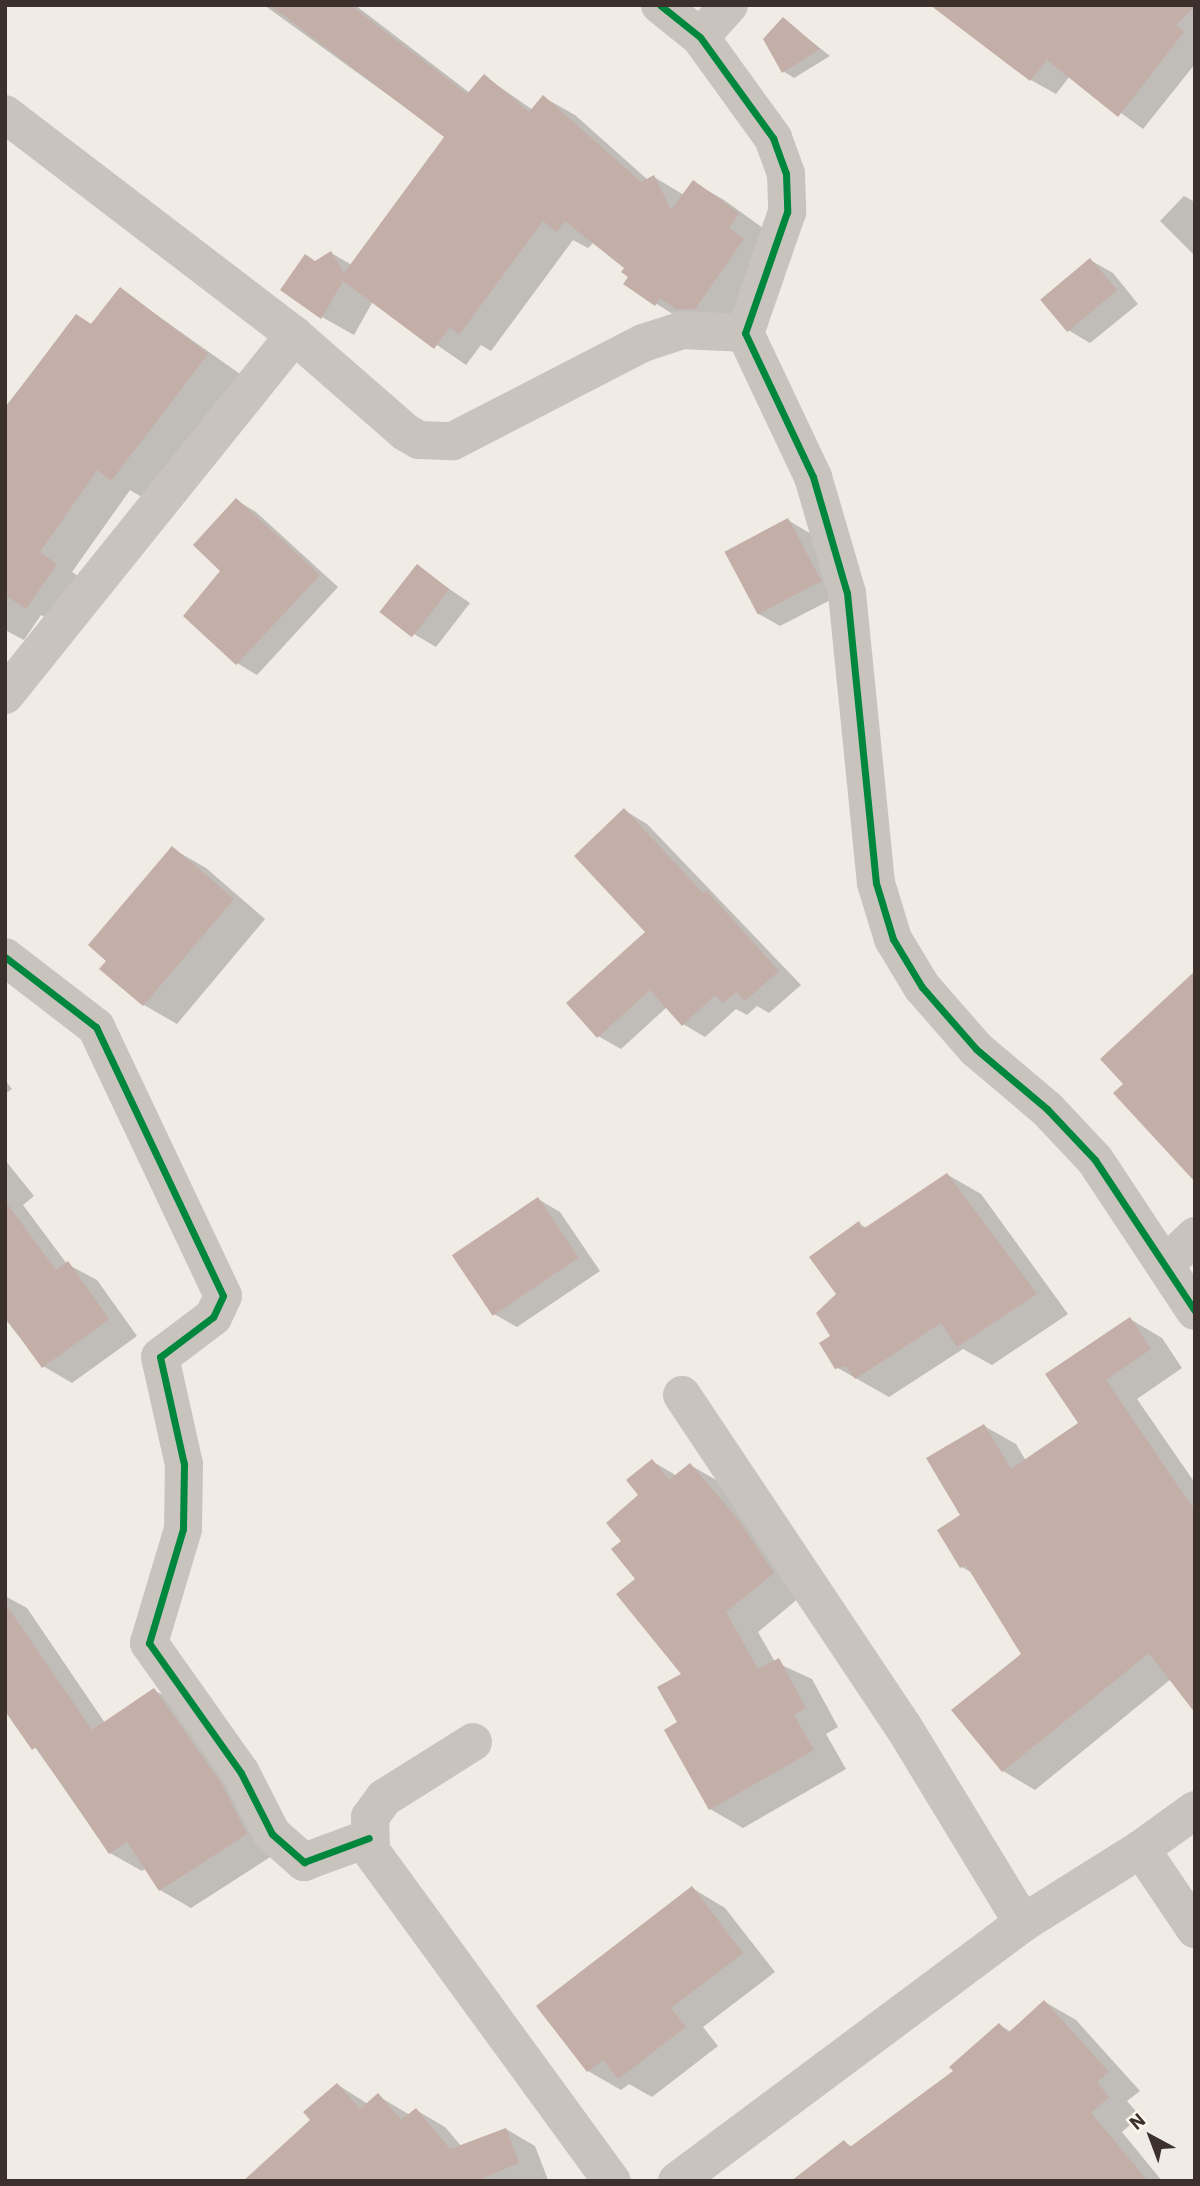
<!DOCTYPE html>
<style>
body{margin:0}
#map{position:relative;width:1200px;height:2186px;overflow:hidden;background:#f0ebe5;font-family:"IBM Plex Sans",sans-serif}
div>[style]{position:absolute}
.shadow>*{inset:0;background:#0003}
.building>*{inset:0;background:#c3afa7;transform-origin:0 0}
.street>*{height:38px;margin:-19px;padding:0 19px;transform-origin:19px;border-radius:19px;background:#c9c3be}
.cycleway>*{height:7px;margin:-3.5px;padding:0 3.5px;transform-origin:3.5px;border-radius:3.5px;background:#00873e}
span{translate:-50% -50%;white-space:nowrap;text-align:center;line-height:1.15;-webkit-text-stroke:5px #fbf5ee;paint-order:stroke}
.frame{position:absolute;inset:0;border:7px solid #3b302b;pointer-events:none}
.north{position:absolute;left:1116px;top:2102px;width:70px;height:70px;-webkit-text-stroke:5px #fbf5ee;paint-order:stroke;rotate:319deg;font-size:19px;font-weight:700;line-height:28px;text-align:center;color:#3b302b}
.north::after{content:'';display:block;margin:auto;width:24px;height:32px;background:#3b302b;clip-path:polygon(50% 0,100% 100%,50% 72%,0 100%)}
</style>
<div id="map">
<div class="shadow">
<div style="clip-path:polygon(264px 5px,355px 5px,470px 93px,484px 76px,533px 110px,543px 97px,575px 115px,648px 180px,654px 177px,684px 195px,693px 182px,724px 200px,770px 233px,727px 326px,687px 323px,625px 284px,630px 277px,626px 267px,594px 242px,588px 248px,573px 240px,491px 351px,481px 345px,466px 365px,373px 301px,354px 335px,322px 317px,282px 289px,331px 253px,352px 265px,446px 137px)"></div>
<div style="clip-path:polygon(947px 5px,1195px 5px,1195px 64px,1143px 129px,1070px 76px,1056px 94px,1031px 80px)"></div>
<div style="clip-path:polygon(783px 19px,830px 56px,794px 78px,783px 71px)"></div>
<div style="clip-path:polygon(1184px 196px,1195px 202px,1195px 256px,1160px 221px)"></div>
<div style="clip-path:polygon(1090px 260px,1113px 273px,1138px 304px,1090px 343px,1068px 330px)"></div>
<div style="clip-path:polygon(120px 289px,240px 374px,145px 499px,130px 490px,72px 572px,89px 584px,60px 626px,41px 615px,24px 640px,5px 630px,5px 407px,77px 316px,93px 325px)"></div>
<div style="clip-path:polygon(236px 500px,256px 512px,338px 587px,257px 675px,237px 663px,223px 571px)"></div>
<div style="clip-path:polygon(788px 520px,811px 534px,842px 594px,780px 626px,757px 613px)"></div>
<div style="clip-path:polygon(417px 567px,470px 603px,436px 647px,414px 634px)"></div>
<div style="clip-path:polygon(624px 810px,647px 824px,801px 985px,769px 1013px,757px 1006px,747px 1015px,736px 1009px,705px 1037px,683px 1024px,667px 1007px,621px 1049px,598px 1036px,647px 932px)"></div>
<div style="clip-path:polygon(173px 849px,206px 868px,265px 919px,177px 1024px,144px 1005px,109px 961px)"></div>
<div style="clip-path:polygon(5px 1080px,12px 1089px,5px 1094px)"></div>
<div style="clip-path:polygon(5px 1160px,34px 1196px,23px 1205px,67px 1264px,97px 1280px,137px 1336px,72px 1383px,43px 1366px,5px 1319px)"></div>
<div style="clip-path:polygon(948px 1175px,981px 1194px,1068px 1314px,992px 1365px,963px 1349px,889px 1397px,836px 1367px,833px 1337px,839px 1294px,859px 1224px,867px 1228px)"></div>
<div style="clip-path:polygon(538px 1199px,560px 1212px,600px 1271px,517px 1327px,494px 1314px)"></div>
<div style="clip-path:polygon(1130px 1319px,1162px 1338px,1182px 1368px,1137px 1399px,1195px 1483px,1195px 1709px,1171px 1679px,1035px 1790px,1003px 1771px,1023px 1655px,974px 1574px,962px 1567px,963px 1516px,984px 1426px,1016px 1444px,1026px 1461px,1080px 1423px)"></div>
<div style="clip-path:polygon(652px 1461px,677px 1476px,690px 1465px,723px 1484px,806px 1592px,758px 1632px,775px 1662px,812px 1679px,838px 1727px,826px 1734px,846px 1769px,743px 1828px,710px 1809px,684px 1675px,623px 1541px)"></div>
<div style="clip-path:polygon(5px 1596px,27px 1608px,105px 1723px,154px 1690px,185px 1708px,278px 1852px,191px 1908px,160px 1890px,146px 1868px,142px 1871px,110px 1853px,5px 1705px)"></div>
<div style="clip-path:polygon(692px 1888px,725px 1908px,775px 1972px,703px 2027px,718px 2046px,652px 2097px,629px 2084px,621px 2090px,588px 2071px)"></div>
<div style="clip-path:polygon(1045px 2002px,1076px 2020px,1140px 2091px,1127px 2101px,1140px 2116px,1122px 2132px,1162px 2181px,794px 2181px,844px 2142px,853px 2147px,955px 2071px,1000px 2025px,1011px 2032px)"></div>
<div style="clip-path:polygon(338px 2085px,368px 2104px,378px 2096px,410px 2115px,416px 2110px,445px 2127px,462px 2147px,506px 2129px,535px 2146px,548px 2180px,246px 2181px,312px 2120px)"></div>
</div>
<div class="building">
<div style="clip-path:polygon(270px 5px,350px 5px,467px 94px,484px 74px,529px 112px,543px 95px,641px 182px,654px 175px,671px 210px,693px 180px,739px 213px,729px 228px,744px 239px,695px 309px,676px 309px,660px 298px,655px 306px,623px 284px,628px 277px,621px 272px,624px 268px,565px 221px,556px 232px,543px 221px,459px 335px,450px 327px,434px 349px,343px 281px,321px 319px,280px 290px,305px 254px,315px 261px,331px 251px,344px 273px,444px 137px)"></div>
<div style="clip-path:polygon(930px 5px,1195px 5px,1195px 6px,1176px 25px,1184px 32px,1118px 117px,1047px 60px,1030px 81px)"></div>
<div style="clip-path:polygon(783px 17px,820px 49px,782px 73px,763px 39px)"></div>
<div style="left:1090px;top:258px;width:42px;height:65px;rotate:50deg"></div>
<div style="clip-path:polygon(120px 287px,208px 354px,111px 481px,97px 470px,40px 552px,57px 564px,26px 609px,8px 597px,5px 601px,5px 408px,76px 314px,91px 324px)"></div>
<div style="clip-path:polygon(236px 498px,320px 575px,236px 665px,183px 616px,220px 571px,193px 545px)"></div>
<div style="left:788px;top:518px;width:71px;height:72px;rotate:62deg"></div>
<div style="left:417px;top:564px;width:41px;height:61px;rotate:38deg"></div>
<div style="clip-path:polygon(624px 808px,703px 893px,706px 890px,779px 971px,745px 1001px,736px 992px,723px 1003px,715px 995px,682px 1026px,650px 990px,597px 1038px,566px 1003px,645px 932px,574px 856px)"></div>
<div style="clip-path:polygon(172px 846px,234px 899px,143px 1006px,99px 969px,106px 961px,88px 945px)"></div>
<div style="clip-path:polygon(1195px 971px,1195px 1182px,1113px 1093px,1123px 1084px,1100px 1059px)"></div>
<div style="clip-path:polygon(947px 1173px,1037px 1294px,957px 1347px,941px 1323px,855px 1379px,846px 1366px,835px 1369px,819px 1343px,830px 1336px,816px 1313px,836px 1294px,809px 1257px,859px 1221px,863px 1229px)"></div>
<div style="left:538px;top:1197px;width:73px;height:104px;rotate:56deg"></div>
<div style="clip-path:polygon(5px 1201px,56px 1270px,68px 1261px,109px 1319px,42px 1368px,5px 1317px)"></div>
<div style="clip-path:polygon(1130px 1317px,1151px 1349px,1106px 1380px,1195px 1511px,1195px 1713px,1149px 1653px,1002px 1772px,951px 1710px,1021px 1654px,966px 1565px,960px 1568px,937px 1530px,960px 1515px,926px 1458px,984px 1424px,1011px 1469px,1078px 1423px,1045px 1374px)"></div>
<div style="clip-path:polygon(652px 1459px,669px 1480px,690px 1463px,740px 1522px,774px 1573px,726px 1612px,758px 1669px,779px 1658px,806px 1708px,794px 1715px,814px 1750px,709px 1810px,664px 1730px,677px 1722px,657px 1687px,681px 1674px,616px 1594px,635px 1579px,611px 1549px,621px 1541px,606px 1523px,638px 1495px,626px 1480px)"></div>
<div style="clip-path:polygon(5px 1603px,92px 1730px,154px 1688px,222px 1784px,247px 1834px,159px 1891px,127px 1842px,109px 1854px,36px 1747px,32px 1750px,5px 1711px)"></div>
<div style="clip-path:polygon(692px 1886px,743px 1953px,671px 2008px,686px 2027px,618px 2079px,603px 2060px,587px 2072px,536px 2006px)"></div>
<div style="clip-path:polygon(1044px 2000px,1109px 2072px,1097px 2082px,1109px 2097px,1091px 2113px,1148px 2181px,791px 2181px,844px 2140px,850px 2147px,953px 2071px,949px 2067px,999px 2023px,1008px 2033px)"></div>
<div style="clip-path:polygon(337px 2083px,360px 2109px,378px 2093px,401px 2120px,416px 2108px,450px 2149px,506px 2128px,519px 2163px,477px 2181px,243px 2181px,310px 2120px,303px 2112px)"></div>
</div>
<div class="street">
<div style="left:660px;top:5px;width:51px;rotate:38.7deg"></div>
<div style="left:700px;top:37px;width:125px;rotate:54.1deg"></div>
<div style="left:773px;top:138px;width:38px;rotate:70deg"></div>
<div style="left:786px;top:174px;width:38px;rotate:88deg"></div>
<div style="left:787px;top:212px;width:128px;rotate:109.1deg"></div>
<div style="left:745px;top:333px;width:159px;rotate:64.7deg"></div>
<div style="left:813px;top:477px;width:121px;rotate:73.7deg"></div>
<div style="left:847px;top:593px;width:291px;rotate:84.3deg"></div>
<div style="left:876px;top:883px;width:59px;rotate:73.1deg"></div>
<div style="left:893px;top:939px;width:56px;rotate:58.9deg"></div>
<div style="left:922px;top:987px;width:82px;rotate:48.9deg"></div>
<div style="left:976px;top:1049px;width:93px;rotate:40.2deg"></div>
<div style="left:1047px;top:1109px;width:70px;rotate:46.7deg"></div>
<div style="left:1095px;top:1160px;width:181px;rotate:56.5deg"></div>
<div style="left:700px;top:37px;width:43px;rotate:-47.8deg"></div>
<div style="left:5px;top:114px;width:364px;rotate:37.4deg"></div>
<div style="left:294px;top:335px;width:147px;rotate:41.1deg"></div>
<div style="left:405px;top:432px;width:16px;rotate:30deg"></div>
<div style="left:419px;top:440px;width:34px;rotate:2deg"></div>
<div style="left:453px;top:441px;width:214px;rotate:-27.3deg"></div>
<div style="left:643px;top:343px;width:42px;rotate:-18deg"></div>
<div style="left:683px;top:330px;width:62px;rotate:2.8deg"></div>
<div style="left:5px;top:695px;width:462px;rotate:-51.2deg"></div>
<div style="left:5px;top:957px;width:115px;rotate:37.6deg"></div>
<div style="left:96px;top:1027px;width:297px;rotate:64.7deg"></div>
<div style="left:223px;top:1296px;width:23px;rotate:115deg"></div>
<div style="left:213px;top:1317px;width:66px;rotate:143deg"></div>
<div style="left:160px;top:1357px;width:110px;rotate:77.4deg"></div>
<div style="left:184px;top:1464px;width:65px;rotate:90.9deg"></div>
<div style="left:183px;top:1529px;width:119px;rotate:106.6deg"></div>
<div style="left:149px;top:1643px;width:159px;rotate:54.7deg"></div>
<div style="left:241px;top:1773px;width:68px;rotate:63.1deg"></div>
<div style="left:272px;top:1834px;width:43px;rotate:41.2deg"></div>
<div style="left:304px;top:1862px;width:69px;rotate:-20.3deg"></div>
<div style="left:1165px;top:1265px;width:42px;rotate:-44deg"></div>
<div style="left:682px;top:1395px;width:398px;rotate:56.3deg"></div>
<div style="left:903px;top:1726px;width:231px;rotate:58.7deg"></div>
<div style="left:473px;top:1742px;width:105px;rotate:147.8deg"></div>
<div style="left:384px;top:1798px;width:24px;rotate:126deg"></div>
<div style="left:370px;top:1817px;width:34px;rotate:88deg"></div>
<div style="left:371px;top:1851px;width:409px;rotate:53.9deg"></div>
<div style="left:1195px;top:1810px;width:67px;rotate:144.2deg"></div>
<div style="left:1141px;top:1849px;width:97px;rotate:56deg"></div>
<div style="left:677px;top:2181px;width:432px;rotate:-36.7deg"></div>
<div style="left:1023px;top:1923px;width:139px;rotate:-32.1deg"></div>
</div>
<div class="cycleway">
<div style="left:660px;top:5px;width:51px;rotate:38.7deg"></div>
<div style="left:700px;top:37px;width:125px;rotate:54.1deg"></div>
<div style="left:773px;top:138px;width:38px;rotate:70deg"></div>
<div style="left:786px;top:174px;width:38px;rotate:88deg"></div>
<div style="left:787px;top:212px;width:128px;rotate:109.1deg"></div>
<div style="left:745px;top:333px;width:159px;rotate:64.7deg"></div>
<div style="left:813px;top:477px;width:121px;rotate:73.7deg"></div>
<div style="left:847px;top:593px;width:291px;rotate:84.3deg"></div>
<div style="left:876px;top:883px;width:59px;rotate:73.1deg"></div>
<div style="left:893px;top:939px;width:56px;rotate:58.9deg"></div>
<div style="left:922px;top:987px;width:82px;rotate:48.9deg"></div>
<div style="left:976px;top:1049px;width:93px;rotate:40.2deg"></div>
<div style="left:1047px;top:1109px;width:70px;rotate:46.7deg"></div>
<div style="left:1095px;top:1160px;width:181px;rotate:56.5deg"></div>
<div style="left:5px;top:957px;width:115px;rotate:37.6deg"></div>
<div style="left:96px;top:1027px;width:297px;rotate:64.7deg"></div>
<div style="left:223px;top:1296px;width:23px;rotate:115deg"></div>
<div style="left:213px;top:1317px;width:66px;rotate:143deg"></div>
<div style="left:160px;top:1357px;width:110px;rotate:77.4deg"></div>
<div style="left:184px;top:1464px;width:65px;rotate:90.9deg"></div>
<div style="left:183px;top:1529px;width:119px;rotate:106.6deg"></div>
<div style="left:149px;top:1643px;width:159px;rotate:54.7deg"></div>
<div style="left:241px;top:1773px;width:68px;rotate:63.1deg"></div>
<div style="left:272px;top:1834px;width:43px;rotate:41.2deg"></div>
<div style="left:304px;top:1862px;width:69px;rotate:-20.3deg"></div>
</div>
<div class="frame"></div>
<div class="north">N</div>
</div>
